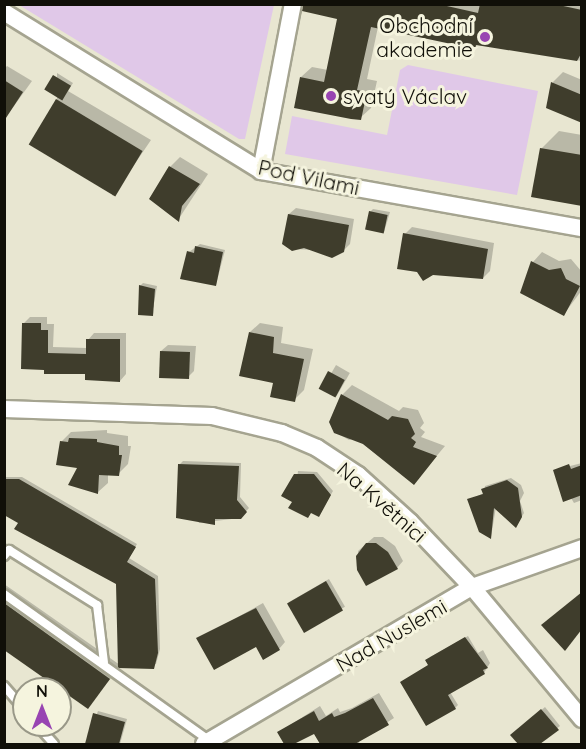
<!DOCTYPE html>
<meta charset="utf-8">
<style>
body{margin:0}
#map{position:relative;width:586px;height:749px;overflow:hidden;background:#e8e6d1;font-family:Quicksand,sans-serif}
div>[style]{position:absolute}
.green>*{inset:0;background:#e0c8e8}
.shadow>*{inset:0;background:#0003;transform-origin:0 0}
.building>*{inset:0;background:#3f3d2c;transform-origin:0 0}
.roads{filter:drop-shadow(2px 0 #a5a490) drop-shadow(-2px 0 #a5a490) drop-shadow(0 2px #a5a490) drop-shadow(0 -2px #a5a490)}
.lane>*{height:8px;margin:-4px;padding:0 4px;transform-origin:4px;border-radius:4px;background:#fff}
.street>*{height:16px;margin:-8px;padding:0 8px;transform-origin:8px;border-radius:8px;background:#fff}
.dots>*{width:16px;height:16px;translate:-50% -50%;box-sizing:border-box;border:3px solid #f5f4de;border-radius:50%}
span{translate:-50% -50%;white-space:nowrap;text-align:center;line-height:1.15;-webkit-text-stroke:6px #f5f4de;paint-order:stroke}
.poi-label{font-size:21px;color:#100f08}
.right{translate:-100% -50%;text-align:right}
.left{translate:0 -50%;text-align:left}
.street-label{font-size:21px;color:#100f08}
.frame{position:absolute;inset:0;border:6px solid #100f08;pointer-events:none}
.north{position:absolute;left:12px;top:677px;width:60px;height:60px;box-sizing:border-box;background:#f5f4de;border:2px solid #999888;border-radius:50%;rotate:0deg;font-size:16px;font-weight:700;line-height:24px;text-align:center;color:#100f08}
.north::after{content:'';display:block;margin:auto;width:21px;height:27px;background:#9844b2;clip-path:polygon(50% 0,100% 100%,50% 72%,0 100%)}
</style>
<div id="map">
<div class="green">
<div style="clip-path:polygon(19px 5px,274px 5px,245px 139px,239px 139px)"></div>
<div style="clip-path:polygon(408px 65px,538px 91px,517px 195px,285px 154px,292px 116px,387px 135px,400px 70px)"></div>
</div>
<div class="shadow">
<div style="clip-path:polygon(317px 4px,582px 4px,582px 61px,478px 44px,475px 47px,378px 27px,367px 79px,377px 81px,371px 108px,360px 118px,301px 77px,312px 67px,328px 70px,338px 18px)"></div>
<div style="clip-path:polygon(7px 66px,32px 81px,6px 117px,4px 69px)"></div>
<div style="clip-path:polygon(563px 72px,582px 80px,582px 121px,548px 107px,553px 82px)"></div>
<div style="clip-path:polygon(57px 73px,73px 83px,68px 91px,151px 140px,113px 196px,57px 100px)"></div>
<div style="clip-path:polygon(559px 131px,582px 135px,582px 204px,541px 149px)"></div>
<div style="clip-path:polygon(180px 157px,208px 174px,178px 220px,170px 167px)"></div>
<div style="clip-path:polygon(296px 208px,354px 219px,350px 244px,343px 251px,292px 249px,289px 214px)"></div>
<div style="clip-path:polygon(373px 209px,390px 212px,384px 232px,370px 212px)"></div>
<div style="clip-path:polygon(412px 227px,494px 243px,490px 271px,483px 278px,405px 234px)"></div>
<div style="clip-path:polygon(200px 244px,225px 250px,216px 285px,189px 252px)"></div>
<div style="clip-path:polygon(542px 252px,559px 261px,571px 259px,582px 272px,582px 290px,564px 314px,521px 292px,533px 262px)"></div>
<div style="clip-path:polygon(143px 283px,157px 286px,152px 314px,140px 286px)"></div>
<div style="clip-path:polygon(30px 317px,47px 317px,47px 324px,54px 324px,53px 347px,87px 348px,88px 340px,94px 333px,126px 333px,126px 374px,120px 381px,86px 373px,46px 373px,23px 324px)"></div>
<div style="clip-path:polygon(260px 323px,283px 327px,281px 343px,313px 349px,304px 390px,294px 400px,275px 382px,250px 332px)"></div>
<div style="clip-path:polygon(168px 345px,196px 346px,194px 371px,188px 377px,161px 351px)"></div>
<div style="left:336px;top:365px;width:16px;height:27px;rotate:30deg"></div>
<div style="clip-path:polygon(352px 385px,399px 411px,403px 407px,418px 410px,424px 423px,420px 428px,425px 432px,421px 437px,445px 446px,414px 483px,355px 438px,349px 440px,335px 432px,342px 395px)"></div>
<div style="clip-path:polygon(107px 430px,107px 433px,128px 436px,128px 446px,131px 446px,128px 464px,118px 474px,108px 474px,108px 483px,98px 492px,61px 442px,71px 432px)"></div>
<div style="clip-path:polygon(183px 461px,241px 463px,240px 497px,249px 508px,240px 518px,199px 523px,180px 464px)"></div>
<div style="clip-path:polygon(582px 463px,582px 500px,574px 503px,554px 470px)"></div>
<div style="clip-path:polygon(298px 471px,317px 472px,333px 491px,321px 512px,312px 511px,308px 516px,294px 501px)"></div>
<div style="clip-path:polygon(4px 477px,22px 477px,137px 544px,129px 558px,158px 576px,160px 649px,156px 664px,121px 666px,87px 707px,4px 648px,4px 584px,120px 665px,117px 583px,25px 513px,4px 513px)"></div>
<div style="clip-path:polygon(511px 478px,521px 485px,524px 493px,520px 501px,524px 513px,516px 526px,496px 507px,491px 537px,469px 500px,484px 493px,485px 486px)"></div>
<div style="clip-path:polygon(374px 537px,383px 537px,395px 546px,403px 561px,397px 568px,359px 570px,358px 551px)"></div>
<div style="left:329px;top:579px;width:32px;height:47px;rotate:60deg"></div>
<div style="clip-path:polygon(263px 603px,285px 642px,279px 649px,198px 639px)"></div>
<div style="clip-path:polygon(468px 636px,478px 653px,483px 650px,490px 663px,484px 673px,450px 692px,458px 705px,455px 708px,430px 665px,430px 657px)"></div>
<div style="clip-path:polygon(379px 693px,394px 718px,358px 741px,360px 744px,322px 744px,315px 732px,286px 744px,279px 732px,320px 706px,326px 716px,338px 708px,340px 712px,352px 708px)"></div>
<div style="clip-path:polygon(545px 707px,560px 726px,538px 744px,520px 744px,512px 735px)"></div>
<div style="clip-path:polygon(98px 711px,127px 719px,120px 744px,86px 744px)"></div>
</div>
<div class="building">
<div style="clip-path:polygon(303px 4px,438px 4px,478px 13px,480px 4px,554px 4px,582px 10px,582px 52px,577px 61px,476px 45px,475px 49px,371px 27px,357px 90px,367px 92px,361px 120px,351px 119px,294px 108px,300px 77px,324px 82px,337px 19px,302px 11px)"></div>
<div style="left:53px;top:75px;width:21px;height:17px;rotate:31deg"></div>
<div style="clip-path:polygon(4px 80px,23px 92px,4px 121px)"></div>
<div style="clip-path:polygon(551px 82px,582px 95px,582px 123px,546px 108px)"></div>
<div style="left:56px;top:99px;width:101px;height:53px;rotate:31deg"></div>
<div style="clip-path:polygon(540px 148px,582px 155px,582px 206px,531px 197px)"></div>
<div style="clip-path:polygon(169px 166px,200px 184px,182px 206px,179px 222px,149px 199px)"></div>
<div style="left:369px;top:211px;width:19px;height:19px;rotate:12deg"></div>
<div style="clip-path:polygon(288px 214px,349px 225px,344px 252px,332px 258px,304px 248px,292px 251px,282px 244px)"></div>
<div style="clip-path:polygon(403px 233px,488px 249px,483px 279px,433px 275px,423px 281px,417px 272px,397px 269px)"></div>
<div style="clip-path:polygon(195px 246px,223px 252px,216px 286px,180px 279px,187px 251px,194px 253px)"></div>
<div style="clip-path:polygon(531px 261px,549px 270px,561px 268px,566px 279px,580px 286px,564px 316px,520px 293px)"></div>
<div style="clip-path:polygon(139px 285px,155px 289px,153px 316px,138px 315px)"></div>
<div style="clip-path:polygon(22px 323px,41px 323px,41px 330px,48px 330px,48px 353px,86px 354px,86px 339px,120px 339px,120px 382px,85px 380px,85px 374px,44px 374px,44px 370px,21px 369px)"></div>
<div style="clip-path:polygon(249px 332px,274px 337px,273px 353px,304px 359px,295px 402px,270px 397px,273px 383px,239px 376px)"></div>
<div style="left:160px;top:351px;width:30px;height:27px;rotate:2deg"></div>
<div style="left:328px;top:371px;width:19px;height:20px;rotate:28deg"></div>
<div style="clip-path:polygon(341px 394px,388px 420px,392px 416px,408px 419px,415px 434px,411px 438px,416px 442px,413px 447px,437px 456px,414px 485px,363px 444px,334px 433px,329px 422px)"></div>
<div style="clip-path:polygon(69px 438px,97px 439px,97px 442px,119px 446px,119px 455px,122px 455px,119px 476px,99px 475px,98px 494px,68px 485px,77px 468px,56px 465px,60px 441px,68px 442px)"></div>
<div style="clip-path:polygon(178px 464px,239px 466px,237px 500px,247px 512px,241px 519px,215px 519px,215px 525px,176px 518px)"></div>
<div style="clip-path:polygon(569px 464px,571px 469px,582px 465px,582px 495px,563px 502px,553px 470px)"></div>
<div style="clip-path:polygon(294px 474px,314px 474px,331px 495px,319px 517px,311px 513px,308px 518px,288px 508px,292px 502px,281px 496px)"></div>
<div style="clip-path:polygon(4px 479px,19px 479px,136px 547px,127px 562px,155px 579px,158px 653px,154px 669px,118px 668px,116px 584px,14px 529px,18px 523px,4px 515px)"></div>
<div style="clip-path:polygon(507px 480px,518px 488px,522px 517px,516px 528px,494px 508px,491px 539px,479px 532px,467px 499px,483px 494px,481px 489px)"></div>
<div style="clip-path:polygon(366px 543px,376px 543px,388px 552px,398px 569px,366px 586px,357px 570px,356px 556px)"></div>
<div style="left:326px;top:581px;width:34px;height:45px;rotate:60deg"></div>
<div style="clip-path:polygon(582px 592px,582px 629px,565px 651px,541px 625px)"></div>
<div style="clip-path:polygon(4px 603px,110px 679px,88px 709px,4px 650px)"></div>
<div style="clip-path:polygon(256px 608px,280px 650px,263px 660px,256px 647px,214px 670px,196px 638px)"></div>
<div style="clip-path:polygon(465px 637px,488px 668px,483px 670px,485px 674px,448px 695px,456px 709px,426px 726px,400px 682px,428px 665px,425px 660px)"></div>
<div style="clip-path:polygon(373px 698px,389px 725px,355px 744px,320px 744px,314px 734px,294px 744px,284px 744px,277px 732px,314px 711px,319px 721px,332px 713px,334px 717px,345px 713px)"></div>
<div style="clip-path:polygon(541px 709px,559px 730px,540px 744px,518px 744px,510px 735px)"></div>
<div style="clip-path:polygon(93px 713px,125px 722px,119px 744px,85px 744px)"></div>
</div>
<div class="roads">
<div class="lane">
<div style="left:4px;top:556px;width:8px;rotate:-50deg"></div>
<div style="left:9px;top:550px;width:104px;rotate:32deg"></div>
<div style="left:97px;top:605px;width:58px;rotate:83.1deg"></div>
<div style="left:4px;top:594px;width:253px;rotate:35.5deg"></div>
<div style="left:4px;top:686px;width:30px;rotate:49deg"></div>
<div style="left:37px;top:725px;width:25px;rotate:48deg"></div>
</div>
<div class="street">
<div style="left:4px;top:12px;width:302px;rotate:31.7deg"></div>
<div style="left:261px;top:171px;width:326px;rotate:10.1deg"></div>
<div style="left:261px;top:171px;width:170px;rotate:-79.2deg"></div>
<div style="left:4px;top:409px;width:208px;rotate:1.9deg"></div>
<div style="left:212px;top:416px;width:72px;rotate:13.7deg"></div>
<div style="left:282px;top:433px;width:38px;rotate:23deg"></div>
<div style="left:317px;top:448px;width:49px;rotate:33.4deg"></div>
<div style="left:358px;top:475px;width:70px;rotate:42.1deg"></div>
<div style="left:410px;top:522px;width:90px;rotate:46.4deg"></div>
<div style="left:472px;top:587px;width:172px;rotate:50.2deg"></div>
<div style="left:204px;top:744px;width:311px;rotate:-30.4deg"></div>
<div style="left:472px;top:587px;width:117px;rotate:-19.5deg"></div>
</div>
</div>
<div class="dots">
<div style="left:485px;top:37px;background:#9844b2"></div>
<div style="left:331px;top:96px;background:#9844b2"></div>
</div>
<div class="poi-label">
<span class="right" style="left:473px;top:37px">Obchodní<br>akademie</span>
<span class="left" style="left:343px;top:96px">svatý Václav</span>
</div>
<div class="street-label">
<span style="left:309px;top:177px;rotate:12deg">Pod Vilami</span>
<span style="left:382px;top:502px;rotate:41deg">Na Květnici</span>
<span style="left:391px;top:635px;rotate:-30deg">Nad Nuslemi</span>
</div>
<div class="frame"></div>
<div class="north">N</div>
</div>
